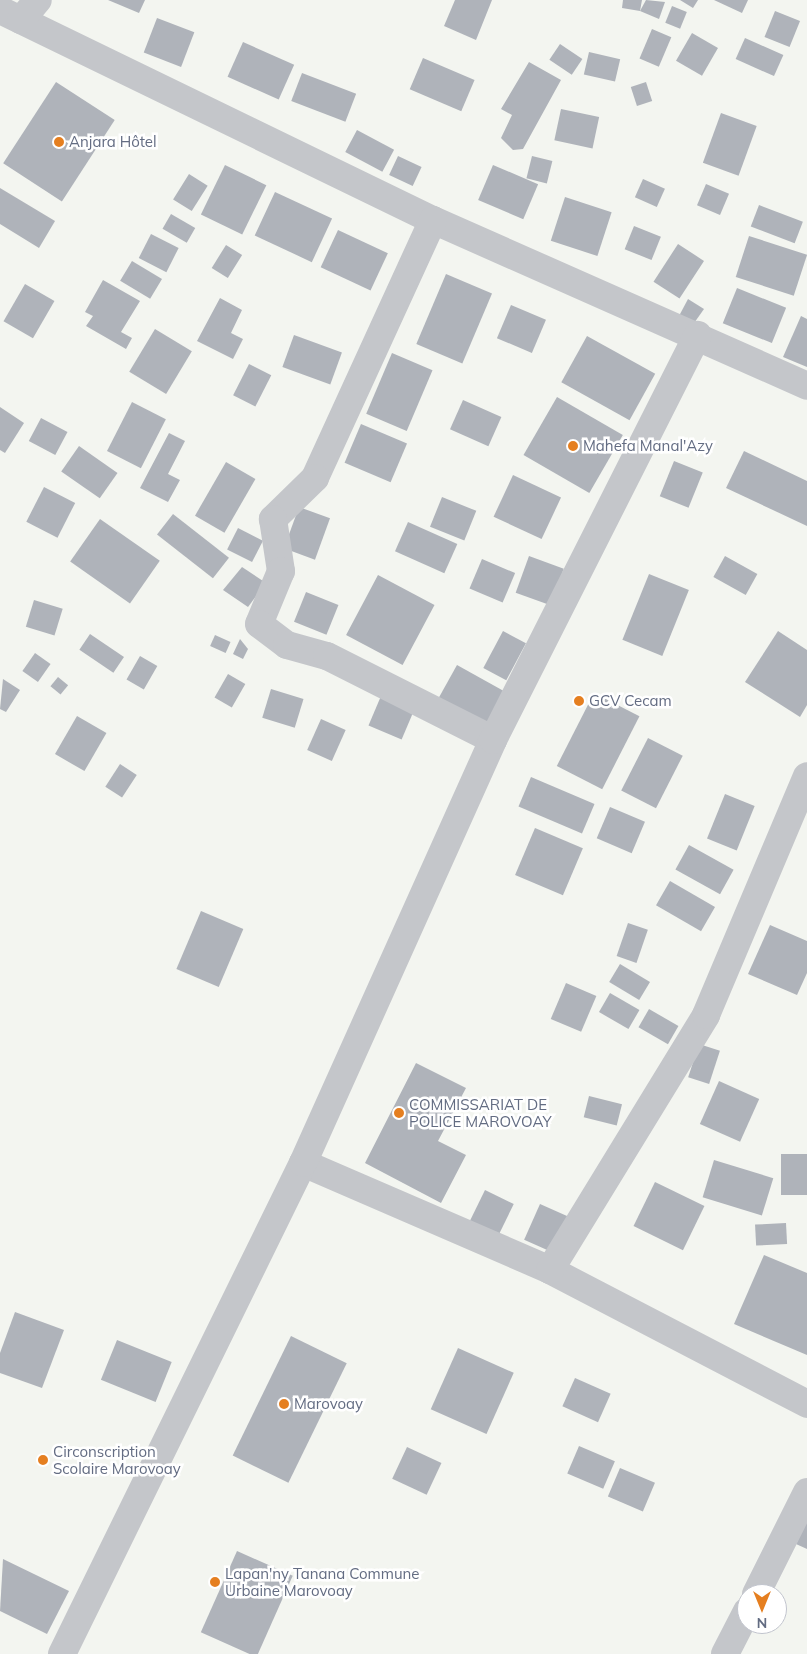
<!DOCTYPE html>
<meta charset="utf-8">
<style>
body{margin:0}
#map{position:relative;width:807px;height:1654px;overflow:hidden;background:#f3f5f0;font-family:Mulish,sans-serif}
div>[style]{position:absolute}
.building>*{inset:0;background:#afb3ba;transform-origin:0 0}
.minor>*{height:28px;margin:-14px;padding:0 14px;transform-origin:14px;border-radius:14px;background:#c4c6ca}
.dots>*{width:14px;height:14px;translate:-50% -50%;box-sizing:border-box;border:2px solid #fff;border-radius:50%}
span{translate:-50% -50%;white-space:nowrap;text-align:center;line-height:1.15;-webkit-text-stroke:5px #fff;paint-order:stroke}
.poi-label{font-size:15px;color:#636c82}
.left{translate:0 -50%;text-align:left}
.north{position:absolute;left:737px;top:1584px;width:50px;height:50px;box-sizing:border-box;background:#fff;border:1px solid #c1c4cd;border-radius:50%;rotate:180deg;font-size:14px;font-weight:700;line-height:20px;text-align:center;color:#636c82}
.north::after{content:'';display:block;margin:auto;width:18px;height:22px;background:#e57f20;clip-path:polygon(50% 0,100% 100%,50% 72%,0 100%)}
</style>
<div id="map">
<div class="building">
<div style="clip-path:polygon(108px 0,145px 0,139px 13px)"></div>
<div style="clip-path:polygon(455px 0,492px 0,476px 40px,444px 26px)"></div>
<div style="clip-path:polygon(623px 0,642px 0,640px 11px,622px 8px)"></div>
<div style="clip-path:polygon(646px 0,665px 2px,659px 19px,640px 11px)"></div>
<div style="clip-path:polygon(680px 0,698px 0,693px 8px)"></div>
<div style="clip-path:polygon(714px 0,748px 0,742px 13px)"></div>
<div style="left:672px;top:6px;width:16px;height:18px;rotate:22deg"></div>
<div style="left:775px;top:11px;width:27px;height:28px;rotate:22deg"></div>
<div style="left:157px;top:18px;width:40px;height:37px;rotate:21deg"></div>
<div style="left:652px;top:29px;width:21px;height:32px;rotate:23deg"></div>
<div style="left:692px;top:33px;width:30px;height:32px;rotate:30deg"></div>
<div style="left:745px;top:38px;width:42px;height:23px;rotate:24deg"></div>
<div style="left:243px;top:42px;width:56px;height:38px;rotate:24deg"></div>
<div style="left:560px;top:44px;width:27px;height:19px;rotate:34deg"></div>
<div style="left:589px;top:52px;width:32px;height:23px;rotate:13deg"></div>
<div style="left:423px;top:58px;width:56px;height:34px;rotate:23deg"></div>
<div style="clip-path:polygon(529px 62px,561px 80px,523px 149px,513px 150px,501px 138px,512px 115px,501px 109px)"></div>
<div style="left:302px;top:73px;width:58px;height:30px;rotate:21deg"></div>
<div style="left:56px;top:82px;width:70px;height:97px;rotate:33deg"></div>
<div style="left:646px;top:82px;width:20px;height:16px;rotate:72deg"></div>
<div style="left:561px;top:109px;width:39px;height:32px;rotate:12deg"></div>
<div style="left:721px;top:113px;width:38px;height:53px;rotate:20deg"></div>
<div style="left:357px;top:130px;width:42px;height:25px;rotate:28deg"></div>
<div style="left:398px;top:156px;width:26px;height:21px;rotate:25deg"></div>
<div style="left:532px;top:156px;width:21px;height:23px;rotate:14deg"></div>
<div style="left:225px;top:165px;width:46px;height:55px;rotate:26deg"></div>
<div style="left:493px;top:165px;width:49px;height:38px;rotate:23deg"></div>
<div style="left:189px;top:174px;width:22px;height:30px;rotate:32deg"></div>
<div style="left:643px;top:179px;width:24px;height:20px;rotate:24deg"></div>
<div style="left:706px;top:184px;width:25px;height:23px;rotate:23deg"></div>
<div style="clip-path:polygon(0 188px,55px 221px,39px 248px,0 224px)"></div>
<div style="left:275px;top:192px;width:63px;height:48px;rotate:25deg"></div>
<div style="left:565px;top:197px;width:49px;height:46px;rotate:18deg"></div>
<div style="left:759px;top:205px;width:47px;height:23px;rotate:21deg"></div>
<div style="left:171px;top:214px;width:28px;height:17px;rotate:30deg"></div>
<div style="left:634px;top:226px;width:29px;height:25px;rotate:22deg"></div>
<div style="left:338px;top:230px;width:55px;height:41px;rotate:25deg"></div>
<div style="left:151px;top:234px;width:31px;height:27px;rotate:27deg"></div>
<div style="left:749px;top:236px;width:61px;height:43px;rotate:18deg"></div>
<div style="left:678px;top:244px;width:31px;height:45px;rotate:33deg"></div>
<div style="left:226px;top:245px;width:19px;height:27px;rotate:32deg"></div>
<div style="left:132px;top:261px;width:35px;height:23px;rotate:31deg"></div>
<div style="left:446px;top:274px;width:50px;height:76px;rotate:23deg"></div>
<div style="clip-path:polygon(103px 280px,140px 301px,121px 332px,132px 338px,126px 349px,86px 326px,93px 316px,85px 312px)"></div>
<div style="left:25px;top:284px;width:34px;height:43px;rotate:30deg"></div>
<div style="left:737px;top:288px;width:53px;height:38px;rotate:22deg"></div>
<div style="clip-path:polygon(220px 298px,242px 310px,231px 333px,243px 339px,233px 359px,197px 341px)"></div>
<div style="clip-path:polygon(688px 299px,704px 309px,692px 326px,679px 316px)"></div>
<div style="left:511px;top:305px;width:38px;height:36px;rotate:23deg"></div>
<div style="clip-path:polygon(801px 316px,807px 319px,807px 367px,783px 357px)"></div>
<div style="left:155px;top:329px;width:43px;height:50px;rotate:31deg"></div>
<div style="left:294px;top:335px;width:51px;height:34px;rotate:20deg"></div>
<div style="left:587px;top:336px;width:78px;height:53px;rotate:29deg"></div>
<div style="left:392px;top:353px;width:44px;height:66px;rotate:23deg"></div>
<div style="left:249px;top:364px;width:25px;height:35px;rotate:27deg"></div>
<div style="left:557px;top:397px;width:76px;height:67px;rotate:30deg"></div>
<div style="left:463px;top:400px;width:42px;height:32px;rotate:24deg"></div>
<div style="left:132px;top:402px;width:38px;height:55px;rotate:27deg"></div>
<div style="clip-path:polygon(0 407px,24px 423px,5px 453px,0 450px)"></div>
<div style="left:41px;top:418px;width:30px;height:26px;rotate:28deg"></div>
<div style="left:361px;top:424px;width:50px;height:42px;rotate:23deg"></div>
<div style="clip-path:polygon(169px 433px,185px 441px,168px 474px,180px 480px,168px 502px,140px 488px)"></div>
<div style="left:79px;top:446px;width:47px;height:31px;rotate:35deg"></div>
<div style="clip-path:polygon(744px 451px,807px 481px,807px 526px,726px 488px)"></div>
<div style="left:674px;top:461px;width:31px;height:38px;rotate:22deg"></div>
<div style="left:226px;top:462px;width:34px;height:62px;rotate:30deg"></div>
<div style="left:513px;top:475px;width:53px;height:46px;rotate:25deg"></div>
<div style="left:44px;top:487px;width:35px;height:39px;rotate:27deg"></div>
<div style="left:442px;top:497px;width:37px;height:32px;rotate:22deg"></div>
<div style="left:299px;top:507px;width:33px;height:44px;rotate:20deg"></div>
<div style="left:173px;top:514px;width:71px;height:26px;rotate:38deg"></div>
<div style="left:100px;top:519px;width:73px;height:52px;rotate:35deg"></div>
<div style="left:408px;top:522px;width:54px;height:32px;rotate:24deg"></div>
<div style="left:238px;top:528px;width:28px;height:24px;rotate:27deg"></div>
<div style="left:529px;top:556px;width:37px;height:39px;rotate:20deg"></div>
<div style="left:725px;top:556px;width:37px;height:24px;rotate:29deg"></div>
<div style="left:482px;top:559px;width:36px;height:32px;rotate:23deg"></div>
<div style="clip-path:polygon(242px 567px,266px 583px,248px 607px,223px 590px)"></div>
<div style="left:649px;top:574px;width:43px;height:71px;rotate:22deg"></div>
<div style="left:378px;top:575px;width:64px;height:68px;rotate:28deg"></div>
<div style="left:306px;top:592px;width:35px;height:32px;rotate:22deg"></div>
<div style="left:34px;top:600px;width:30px;height:28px;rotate:17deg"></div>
<div style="left:503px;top:631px;width:26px;height:42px;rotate:28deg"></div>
<div style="clip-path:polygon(778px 631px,807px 650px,807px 705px,800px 717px,745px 682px)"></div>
<div style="left:90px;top:634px;width:41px;height:19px;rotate:34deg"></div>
<div style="left:215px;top:635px;width:17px;height:12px;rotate:24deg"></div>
<div style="clip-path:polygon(240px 639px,248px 649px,243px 659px,233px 654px)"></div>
<div style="left:35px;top:653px;width:19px;height:22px;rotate:35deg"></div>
<div style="left:140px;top:656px;width:20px;height:27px;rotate:30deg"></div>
<div style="left:457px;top:665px;width:55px;height:39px;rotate:29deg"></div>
<div style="left:228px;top:674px;width:20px;height:27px;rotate:30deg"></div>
<div style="left:58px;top:677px;width:13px;height:12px;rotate:39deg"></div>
<div style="clip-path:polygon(3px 679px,20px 690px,6px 712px,0 709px)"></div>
<div style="left:271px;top:689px;width:34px;height:30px;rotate:17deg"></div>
<div style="left:594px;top:693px;width:51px;height:82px;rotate:27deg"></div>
<div style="left:381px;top:696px;width:36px;height:32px;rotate:23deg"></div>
<div style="left:77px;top:716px;width:34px;height:44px;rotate:30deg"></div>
<div style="left:321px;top:719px;width:27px;height:34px;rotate:24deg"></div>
<div style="left:648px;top:738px;width:39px;height:59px;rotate:27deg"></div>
<div style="left:120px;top:764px;width:20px;height:27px;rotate:33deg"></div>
<div style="left:531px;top:777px;width:69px;height:32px;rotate:23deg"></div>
<div style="left:725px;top:794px;width:32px;height:48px;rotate:22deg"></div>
<div style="left:610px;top:807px;width:38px;height:34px;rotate:23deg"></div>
<div style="left:535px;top:828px;width:52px;height:51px;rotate:23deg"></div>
<div style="left:689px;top:845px;width:51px;height:28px;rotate:29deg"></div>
<div style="left:670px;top:881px;width:52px;height:28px;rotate:30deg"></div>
<div style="left:201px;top:911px;width:46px;height:63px;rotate:23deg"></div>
<div style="left:628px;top:923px;width:21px;height:35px;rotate:19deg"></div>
<div style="clip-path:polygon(770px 925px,807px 941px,807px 973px,797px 995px,748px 974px)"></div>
<div style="left:620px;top:964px;width:35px;height:21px;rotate:31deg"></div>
<div style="left:566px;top:983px;width:33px;height:39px;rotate:23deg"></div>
<div style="left:610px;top:993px;width:34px;height:22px;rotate:30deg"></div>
<div style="left:649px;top:1009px;width:34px;height:21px;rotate:30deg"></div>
<div style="left:699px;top:1044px;width:22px;height:35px;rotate:18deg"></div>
<div style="clip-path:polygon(416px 1063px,466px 1088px,438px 1141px,466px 1155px,441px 1203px,365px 1163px)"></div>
<div style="left:719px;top:1081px;width:44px;height:47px;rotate:24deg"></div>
<div style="left:589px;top:1096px;width:34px;height:22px;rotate:14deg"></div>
<div style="left:807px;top:1154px;width:41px;height:26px;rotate:90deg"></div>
<div style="left:714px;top:1160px;width:62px;height:39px;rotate:17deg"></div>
<div style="left:655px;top:1182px;width:55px;height:49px;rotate:26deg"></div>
<div style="left:485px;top:1190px;width:32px;height:39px;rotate:26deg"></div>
<div style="left:540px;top:1204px;width:32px;height:39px;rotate:24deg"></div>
<div style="left:786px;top:1223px;width:21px;height:31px;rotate:87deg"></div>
<div style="clip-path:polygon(764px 1255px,807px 1273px,807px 1355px,734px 1324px)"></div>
<div style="clip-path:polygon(15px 1312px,64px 1330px,42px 1388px,0 1373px,0 1353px)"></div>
<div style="left:291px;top:1336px;width:62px;height:133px;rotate:26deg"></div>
<div style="left:117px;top:1340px;width:59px;height:43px;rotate:22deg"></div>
<div style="left:458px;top:1348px;width:61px;height:67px;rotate:24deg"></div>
<div style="left:575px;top:1378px;width:39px;height:31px;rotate:24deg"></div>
<div style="left:579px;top:1446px;width:39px;height:30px;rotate:23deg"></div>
<div style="left:407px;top:1447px;width:38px;height:35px;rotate:25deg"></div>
<div style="left:620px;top:1468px;width:38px;height:31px;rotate:23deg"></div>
<div style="clip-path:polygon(807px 1519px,807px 1549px,796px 1544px)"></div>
<div style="left:237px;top:1551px;width:61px;height:89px;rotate:24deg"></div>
<div style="clip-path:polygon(3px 1559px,69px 1591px,47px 1634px,0 1611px)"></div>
</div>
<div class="minor">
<div style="left:0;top:10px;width:481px;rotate:25.9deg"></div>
<div style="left:433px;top:220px;width:409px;rotate:23.9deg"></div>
<div style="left:21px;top:20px;width:26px;rotate:-50deg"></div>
<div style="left:433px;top:220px;width:284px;rotate:114.6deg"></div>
<div style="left:315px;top:478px;width:59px;rotate:135.7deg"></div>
<div style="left:273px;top:519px;width:53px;rotate:81.3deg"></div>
<div style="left:281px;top:571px;width:57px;rotate:112.5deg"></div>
<div style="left:259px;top:624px;width:35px;rotate:37deg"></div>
<div style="left:287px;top:645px;width:41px;rotate:15.4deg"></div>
<div style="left:327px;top:656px;width:186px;rotate:26.8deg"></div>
<div style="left:303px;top:1163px;width:269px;rotate:23.4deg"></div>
<div style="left:550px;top:1270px;width:290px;rotate:27.5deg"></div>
<div style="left:550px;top:1270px;width:299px;rotate:-58.5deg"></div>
<div style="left:706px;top:1015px;width:259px;rotate:-67.1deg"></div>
<div style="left:756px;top:1594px;width:114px;rotate:-63.4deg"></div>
<div style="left:62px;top:1654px;width:547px;rotate:-63.86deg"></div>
<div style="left:303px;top:1163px;width:464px;rotate:-65.8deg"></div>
<div style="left:493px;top:740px;width:454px;rotate:-63.2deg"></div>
<div style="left:725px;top:1654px;width:48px;rotate:-62.9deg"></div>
</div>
<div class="dots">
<div style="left:59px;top:142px;background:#e57f20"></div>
<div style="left:573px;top:446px;background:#e57f20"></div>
<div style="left:579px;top:701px;background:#e57f20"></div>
<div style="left:399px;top:1113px;background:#e57f20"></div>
<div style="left:284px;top:1404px;background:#e57f20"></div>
<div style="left:43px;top:1460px;background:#e57f20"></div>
<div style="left:215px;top:1582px;background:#e57f20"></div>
</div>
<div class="poi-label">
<span class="left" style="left:69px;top:142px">Anjara Hôtel</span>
<span class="left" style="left:583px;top:446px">Mahefa Manal'Azy</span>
<span class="left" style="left:589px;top:701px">GCV Cecam</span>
<span class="left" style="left:409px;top:1113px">COMMISSARIAT DE<br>POLICE MAROVOAY</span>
<span class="left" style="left:294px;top:1404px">Marovoay</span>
<span class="left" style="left:53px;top:1460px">Circonscription<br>Scolaire Marovoay</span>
<span class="left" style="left:225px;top:1582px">Lapan'ny Tanana Commune<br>Urbaine Marovoay</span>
</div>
<div class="north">N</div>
</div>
